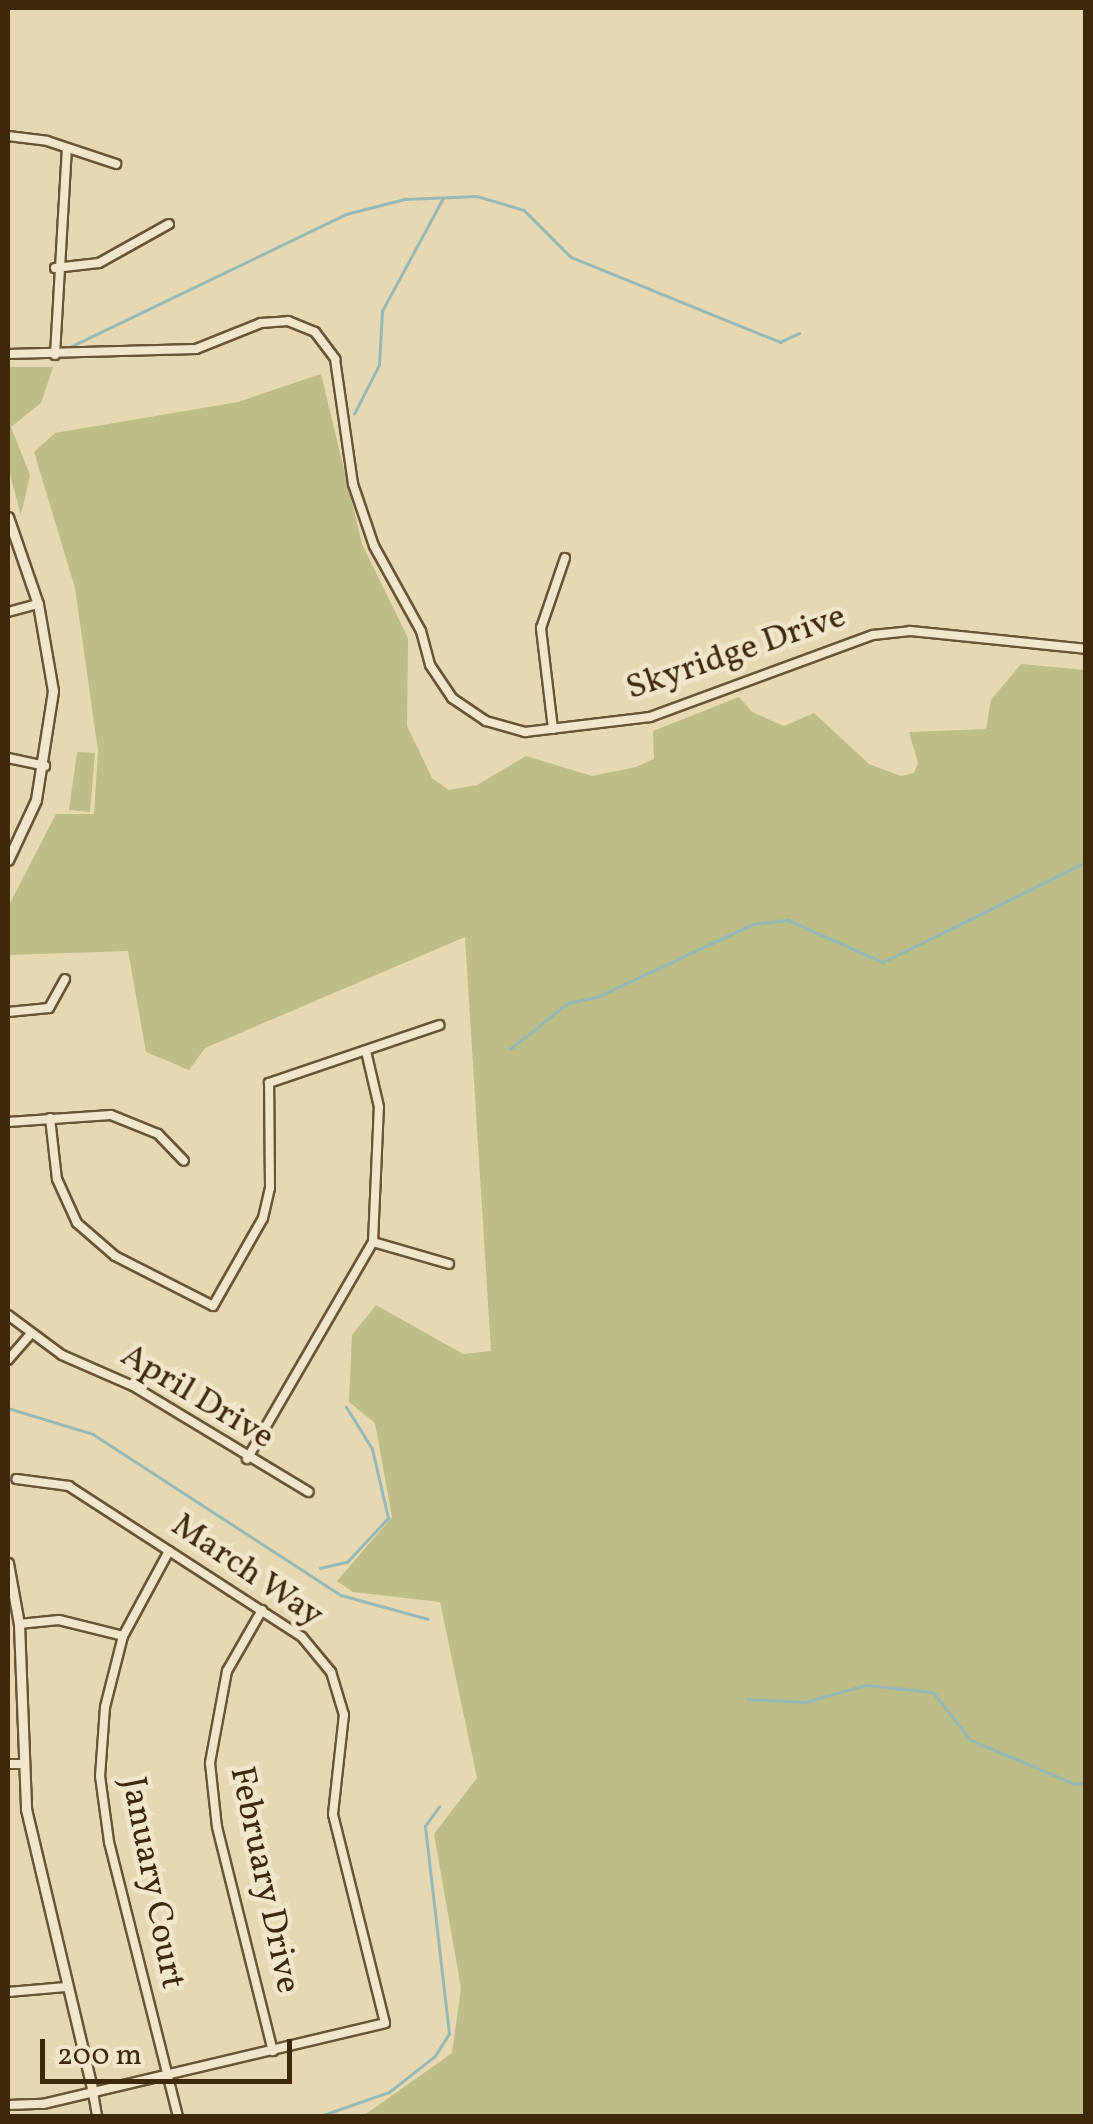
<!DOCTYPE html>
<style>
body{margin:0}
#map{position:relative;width:1093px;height:2124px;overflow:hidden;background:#e6d9b1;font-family:Vollkorn,serif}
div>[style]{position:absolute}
.green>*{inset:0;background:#bcbd87}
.stream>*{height:2.5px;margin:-1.25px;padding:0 1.25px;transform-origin:1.25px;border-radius:1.25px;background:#98b9b3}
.roads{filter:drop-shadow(2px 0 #695434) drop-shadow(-2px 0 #695434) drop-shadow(0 2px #695434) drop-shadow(0 -2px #695434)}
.minor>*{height:8px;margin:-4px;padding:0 4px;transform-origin:4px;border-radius:4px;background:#efe6cc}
.tertiary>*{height:9px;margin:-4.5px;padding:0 4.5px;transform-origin:4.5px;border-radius:4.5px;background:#efe6cc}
span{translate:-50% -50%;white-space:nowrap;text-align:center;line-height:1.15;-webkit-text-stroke:9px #efe6cc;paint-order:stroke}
.street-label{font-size:35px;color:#3f270a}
.frame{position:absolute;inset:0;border:10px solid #3f270a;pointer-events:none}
.scale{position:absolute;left:40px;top:2039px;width:252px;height:45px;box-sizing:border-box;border:5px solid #3f270a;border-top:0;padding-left:12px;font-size:30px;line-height:35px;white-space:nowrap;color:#3f270a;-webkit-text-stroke:8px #efe6cc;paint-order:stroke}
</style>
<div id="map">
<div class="green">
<div style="clip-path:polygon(8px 367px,53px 367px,41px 403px,11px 427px,30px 475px,21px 515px,8px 467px)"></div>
<div style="clip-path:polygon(321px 374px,362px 544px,408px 638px,407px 726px,432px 778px,449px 790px,477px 785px,526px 756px,592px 776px,636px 767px,654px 759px,653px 731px,739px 697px,752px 712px,784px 726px,814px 713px,869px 764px,901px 776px,914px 773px,918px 763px,909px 732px,986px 729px,991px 700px,1021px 664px,1085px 670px,1085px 2116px,363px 2116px,452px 2053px,461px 1988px,434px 1834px,477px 1778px,440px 1602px,353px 1592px,337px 1581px,392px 1517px,375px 1423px,349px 1402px,352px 1335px,376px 1305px,463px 1354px,491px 1351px,465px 937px,205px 1048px,189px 1070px,146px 1052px,128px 951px,8px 955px,8px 907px,56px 814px,94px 814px,98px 751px,75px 588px,34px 452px,55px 433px,238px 402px)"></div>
<div style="clip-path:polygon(77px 752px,95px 753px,90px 812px,69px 810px)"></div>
</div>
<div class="stream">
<div style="left:72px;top:346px;width:304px;rotate:-25.7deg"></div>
<div style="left:346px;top:214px;width:61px;rotate:-14.3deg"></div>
<div style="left:405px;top:199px;width:72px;rotate:-2.4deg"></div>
<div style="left:477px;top:196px;width:49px;rotate:16.6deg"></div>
<div style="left:524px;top:210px;width:66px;rotate:45deg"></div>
<div style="left:571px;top:257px;width:226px;rotate:22.1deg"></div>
<div style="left:780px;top:342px;width:21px;rotate:-25deg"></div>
<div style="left:354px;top:414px;width:55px;rotate:-63deg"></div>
<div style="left:379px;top:365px;width:54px;rotate:-86.8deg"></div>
<div style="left:382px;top:311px;width:128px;rotate:-61.6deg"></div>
<div style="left:510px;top:1049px;width:74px;rotate:-38.4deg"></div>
<div style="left:568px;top:1003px;width:30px;rotate:-12deg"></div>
<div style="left:597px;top:997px;width:172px;rotate:-25.1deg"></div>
<div style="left:753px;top:924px;width:35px;rotate:-7deg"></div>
<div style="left:788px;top:920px;width:104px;rotate:23.9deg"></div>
<div style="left:883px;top:962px;width:226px;rotate:-26.2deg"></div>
<div style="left:8px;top:1408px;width:89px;rotate:17deg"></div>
<div style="left:93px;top:1434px;width:296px;rotate:33deg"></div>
<div style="left:341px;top:1595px;width:90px;rotate:15.4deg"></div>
<div style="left:320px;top:1568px;width:28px;rotate:-13deg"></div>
<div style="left:347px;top:1562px;width:60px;rotate:-47deg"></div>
<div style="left:388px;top:1518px;width:71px;rotate:-103.1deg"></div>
<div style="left:372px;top:1449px;width:49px;rotate:-121.8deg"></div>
<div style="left:748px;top:1699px;width:57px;rotate:3deg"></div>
<div style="left:805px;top:1702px;width:63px;rotate:-15.6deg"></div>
<div style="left:866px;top:1685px;width:67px;rotate:6deg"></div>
<div style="left:933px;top:1692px;width:61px;rotate:51.6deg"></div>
<div style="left:971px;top:1740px;width:113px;rotate:22.9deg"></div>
<div style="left:1075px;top:1784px;width:11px;rotate:-10deg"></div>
<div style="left:320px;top:2116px;width:73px;rotate:-19.2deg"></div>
<div style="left:389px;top:2092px;width:58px;rotate:-38deg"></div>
<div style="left:435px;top:2056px;width:26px;rotate:-58deg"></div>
<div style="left:449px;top:2034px;width:209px;rotate:-96.6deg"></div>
<div style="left:425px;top:1826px;width:24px;rotate:-54deg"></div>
</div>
<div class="roads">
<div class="minor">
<div style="left:8px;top:136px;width:39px;rotate:7deg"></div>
<div style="left:47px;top:141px;width:73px;rotate:18.4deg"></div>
<div style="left:55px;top:268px;width:44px;rotate:-6.5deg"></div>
<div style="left:99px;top:263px;width:80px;rotate:-29.1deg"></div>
<div style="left:8px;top:354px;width:188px;rotate:-1.5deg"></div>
<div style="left:196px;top:349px;width:70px;rotate:-21.8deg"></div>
<div style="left:261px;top:323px;width:27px;rotate:-4deg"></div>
<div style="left:288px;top:321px;width:29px;rotate:22deg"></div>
<div style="left:315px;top:332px;width:34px;rotate:53deg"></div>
<div style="left:335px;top:359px;width:126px;rotate:81.8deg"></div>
<div style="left:353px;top:484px;width:65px;rotate:71.3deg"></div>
<div style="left:374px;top:546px;width:97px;rotate:61.1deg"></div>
<div style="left:421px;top:631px;width:35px;rotate:75deg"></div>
<div style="left:430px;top:665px;width:40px;rotate:56deg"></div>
<div style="left:452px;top:698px;width:41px;rotate:34.1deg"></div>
<div style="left:486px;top:721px;width:41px;rotate:15.8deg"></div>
<div style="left:525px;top:732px;width:126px;rotate:-6.8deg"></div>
<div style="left:650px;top:717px;width:238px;rotate:-20.2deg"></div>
<div style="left:873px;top:635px;width:37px;rotate:-6deg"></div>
<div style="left:910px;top:631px;width:177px;rotate:5.8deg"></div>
<div style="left:55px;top:355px;width:206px;rotate:-86.7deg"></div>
<div style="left:8px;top:612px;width:31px;rotate:-15deg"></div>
<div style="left:553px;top:729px;width:102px;rotate:-96.8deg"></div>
<div style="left:541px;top:628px;width:74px;rotate:-71.1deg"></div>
<div style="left:8px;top:758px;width:38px;rotate:12deg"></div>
<div style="left:8px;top:1012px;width:41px;rotate:-5.6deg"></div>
<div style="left:49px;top:1008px;width:33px;rotate:-61deg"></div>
<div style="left:50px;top:1118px;width:61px;rotate:83.5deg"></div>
<div style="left:57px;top:1179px;width:48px;rotate:65.6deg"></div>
<div style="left:77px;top:1223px;width:50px;rotate:41deg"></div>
<div style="left:115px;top:1256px;width:110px;rotate:27deg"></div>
<div style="left:213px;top:1306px;width:101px;rotate:-60.4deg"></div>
<div style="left:263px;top:1218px;width:31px;rotate:-77deg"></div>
<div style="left:270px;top:1188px;width:105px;rotate:-90.5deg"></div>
<div style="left:269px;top:1083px;width:180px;rotate:-18.8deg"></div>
<div style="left:8px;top:1122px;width:103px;rotate:-3.9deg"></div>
<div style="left:111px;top:1115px;width:51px;rotate:22deg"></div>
<div style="left:158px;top:1134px;width:37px;rotate:46deg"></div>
<div style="left:373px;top:1242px;width:79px;rotate:16.1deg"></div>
<div style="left:8px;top:1315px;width:67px;rotate:36.5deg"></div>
<div style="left:62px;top:1355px;width:77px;rotate:23.6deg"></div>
<div style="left:133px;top:1386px;width:205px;rotate:31.1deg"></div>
<div style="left:8px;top:1360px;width:33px;rotate:-49deg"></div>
<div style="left:247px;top:1459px;width:251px;rotate:-59.9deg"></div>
<div style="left:373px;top:1242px;width:135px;rotate:-87.5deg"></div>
<div style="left:379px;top:1107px;width:57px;rotate:-103.1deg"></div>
<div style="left:169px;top:1551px;width:97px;rotate:118.4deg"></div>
<div style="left:123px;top:1636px;width:73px;rotate:104.2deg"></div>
<div style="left:105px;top:1707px;width:69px;rotate:94.1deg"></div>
<div style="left:100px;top:1776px;width:67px;rotate:82.2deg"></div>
<div style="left:109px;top:1842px;width:283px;rotate:75.9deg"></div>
<div style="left:262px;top:1610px;width:70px;rotate:119.8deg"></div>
<div style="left:227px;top:1671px;width:94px;rotate:100.5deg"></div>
<div style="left:210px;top:1763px;width:64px;rotate:83.8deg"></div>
<div style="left:217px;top:1827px;width:231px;rotate:76deg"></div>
<div style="left:19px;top:1624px;width:40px;rotate:-5.7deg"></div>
<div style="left:59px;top:1620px;width:66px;rotate:14deg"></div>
<div style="left:8px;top:1764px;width:14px"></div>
<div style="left:8px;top:1992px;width:58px;rotate:-4.9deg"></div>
<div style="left:93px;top:2093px;width:23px;rotate:80deg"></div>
<div style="left:8px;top:2105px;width:35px;rotate:-2deg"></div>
<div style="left:43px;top:2104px;width:351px;rotate:-13.3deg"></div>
<div style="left:385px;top:2023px;width:215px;rotate:-104deg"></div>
<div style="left:333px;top:1814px;width:100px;rotate:-83.7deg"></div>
<div style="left:344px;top:1715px;width:45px;rotate:-106.8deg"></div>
<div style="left:331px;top:1672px;width:45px;rotate:-129.6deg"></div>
<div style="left:302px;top:1637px;width:278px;rotate:-147.1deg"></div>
<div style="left:69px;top:1486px;width:53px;rotate:-172.5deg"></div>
</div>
<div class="tertiary">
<div style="left:8px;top:517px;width:92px;rotate:71deg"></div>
<div style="left:38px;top:604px;width:88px;rotate:80.2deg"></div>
<div style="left:53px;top:691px;width:110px;rotate:98.9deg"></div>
<div style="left:36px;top:800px;width:66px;rotate:115deg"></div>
<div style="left:8px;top:1563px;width:62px;rotate:79.8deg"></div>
<div style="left:19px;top:1624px;width:185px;rotate:87.8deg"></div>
<div style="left:26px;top:1809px;width:292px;rotate:76.7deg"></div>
</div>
</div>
<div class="street-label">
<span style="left:736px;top:653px;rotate:-19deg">Skyridge Drive</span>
<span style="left:197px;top:1397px;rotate:31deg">April Drive</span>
<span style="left:247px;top:1571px;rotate:34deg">March Way</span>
<span style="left:264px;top:1880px;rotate:78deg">February Drive</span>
<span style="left:152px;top:1883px;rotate:79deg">January Court</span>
</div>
<div class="frame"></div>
<div class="scale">200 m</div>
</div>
